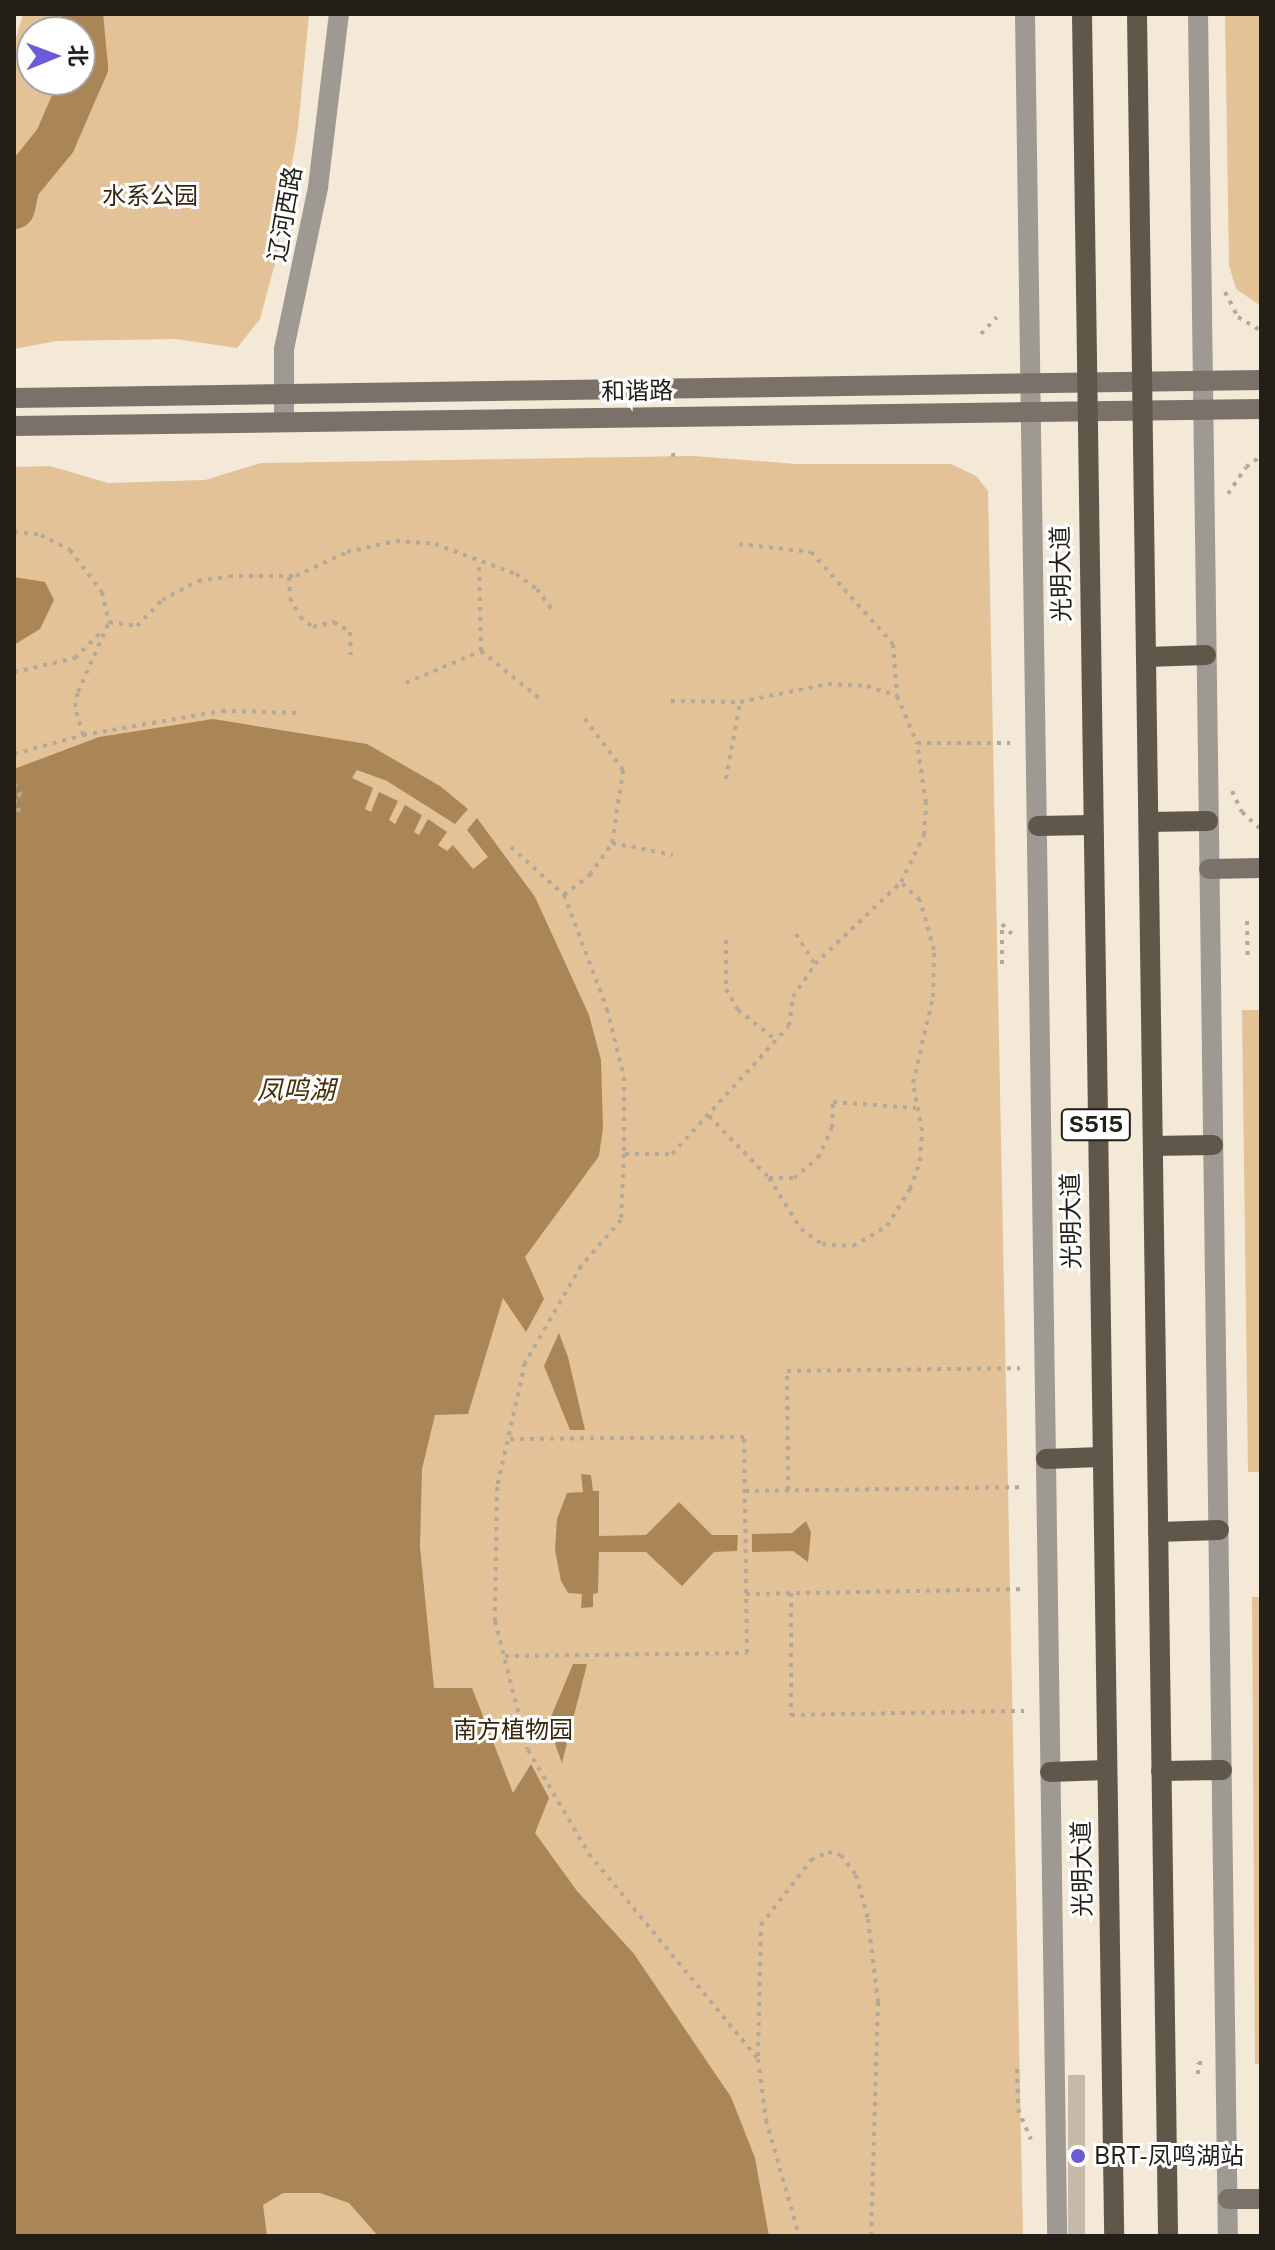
<!DOCTYPE html>
<meta charset="utf-8">
<style>
body{margin:0}
#map{position:relative;width:1275px;height:2250px;overflow:hidden;background:#f4e8d7;font-family:"Public Sans","Noto Sans SC",sans-serif}
div>[style]{position:absolute}
.green>*{inset:0;background:#e3c297}
.water>*{inset:0;background:#aa8656}
.river>*{height:42px;margin:-21px;padding:0 21px;transform-origin:21px;border-radius:21px;background:#aa8656}
.building>*{inset:0;background:#c6b9aa;transform-origin:0 0}
.path>*{height:4px;margin-top:-2px;transform-origin:0;background:repeating-linear-gradient(90deg,#b2a99b 0 4px,transparent 0 10px)}
.street>*{height:20px;margin:-10px;padding:0 10px;transform-origin:10px;border-radius:10px;background:#9e9992}
.secondary>*{height:20px;margin:-10px;padding:0 10px;transform-origin:10px;border-radius:10px;background:#7a7268}
.primary>*{height:20px;margin:-10px;padding:0 10px;transform-origin:10px;border-radius:10px;background:#60574b}
.dots>*{width:22px;height:22px;translate:-50% -50%;box-sizing:border-box;border:4px solid #fff;border-radius:50%}
span{translate:-50% -50%;white-space:nowrap;text-align:center;line-height:1.15;-webkit-text-stroke:6px #fff;paint-order:stroke}
.shield-label span{padding:2px 6px;background:#fff;border:2px solid;border-radius:6px;-webkit-text-stroke-width:0}
.shield-label{font-size:22px;color:#221e18;font-weight:700}
.park-label{font-size:24px;color:#372710}
.street-label{font-size:24px;color:#221e18}
.poi-label{font-size:24px;color:#221e18}
.left{translate:0 -50%;text-align:left}
.water-label{font-size:26px;color:#462d03;font-style:italic}
.frame{position:absolute;inset:0;border:16px solid #221e18;pointer-events:none}
.north{position:absolute;left:16px;top:16px;width:80px;height:80px;box-sizing:border-box;background:#fff;border:2px solid #a7a5a3;border-radius:50%;rotate:89deg;font-size:22px;font-weight:700;line-height:32px;text-align:center;color:#221e18}
.north::after{content:'';display:block;margin:auto;width:28px;height:36px;background:#6a5cd6;clip-path:polygon(50% 0,100% 100%,50% 72%,0 100%)}
</style>
<div id="map">
<div class="green">
<div style="clip-path:polygon(evenodd,23px 14px,309px 14px,298px 128px,276px 260px,260px 319px,237px 348px,176px 339px,56px 341px,14px 349px,14px 45px,23px 14px,32px 32px,80px 32px,80px 80px,32px 80px,32px 32px)"></div>
<div style="clip-path:polygon(1225px 14px,1261px 14px,1261px 306px,1236px 289px,1229px 265px)"></div>
<div style="clip-path:polygon(693px 456px,796px 464px,951px 464px,976px 476px,988px 491px,1023px 2236px,14px 2236px,14px 467px,50px 466px,108px 483px,205px 480px,261px 463px)"></div>
<div style="clip-path:polygon(1242px 1010px,1261px 1010px,1261px 1472px,1248px 1472px)"></div>
<div style="clip-path:polygon(1252px 1597px,1261px 1597px,1261px 2064px,1255px 2064px)"></div>
</div>
<div class="water">
<div style="clip-path:polygon(14px 577px,45px 582px,54px 600px,40px 629px,14px 645px)"></div>
<div style="clip-path:polygon(213px 719px,367px 744px,440px 786px,468px 809px,455px 824px,387px 781px,357px 770px,352px 778px,373px 788px,365px 809px,371px 812px,379px 792px,398px 801px,389px 820px,395px 824px,405px 805px,422px 815px,414px 832px,419px 835px,428px 819px,447px 832px,438px 845px,447px 851px,453px 845px,473px 869px,488px 857px,467px 830px,477px 818px,535px 897px,589px 1015px,601px 1060px,603px 1128px,599px 1156px,525px 1257px,544px 1299px,526px 1332px,503px 1298px,468px 1414px,435px 1415px,422px 1469px,420px 1547px,434px 1688px,472px 1688px,513px 1793px,531px 1764px,549px 1798px,535px 1833px,577px 1891px,634px 1954px,731px 2097px,755px 2158px,769px 2236px,378px 2236px,349px 2203px,320px 2193px,283px 2193px,263px 2205px,267px 2236px,14px 2236px,14px 769px,99px 737px)"></div>
<div style="clip-path:polygon(559px 1333px,568px 1357px,585px 1430px,570px 1430px,544px 1366px)"></div>
<div style="clip-path:polygon(581px 1474px,591px 1475px,593px 1491px,599px 1491px,599px 1536px,646px 1535px,679px 1502px,712px 1535px,738px 1535px,737px 1551px,714px 1552px,682px 1586px,646px 1552px,599px 1552px,598px 1593px,593px 1594px,593px 1607px,581px 1608px,582px 1594px,568px 1593px,561px 1581px,555px 1550px,557px 1519px,567px 1493px,583px 1492px)"></div>
<div style="clip-path:polygon(806px 1521px,811px 1532px,808px 1562px,793px 1551px,752px 1552px,752px 1534px,792px 1533px)"></div>
<div style="clip-path:polygon(573px 1664px,587px 1664px,562px 1763px,548px 1724px)"></div>
</div>
<div class="river">
<div style="left:14px;top:208px;width:24px;rotate:-78deg"></div>
<div style="left:19px;top:185px;width:57px;rotate:-50.7deg"></div>
<div style="left:55px;top:141px;width:81px;rotate:-66.6deg"></div>
<div style="left:87px;top:67px;width:53px;rotate:-95.4deg"></div>
</div>
<div class="building">
<div style="left:1068px;top:2075px;width:17px;height:161px"></div>
</div>
<div class="path">
<div style="left:1225px;top:292px;width:28px;rotate:63deg"></div>
<div style="left:1238px;top:317px;width:27px;rotate:31deg"></div>
<div style="left:981px;top:334px;width:23px;rotate:-47deg"></div>
<div style="left:673px;top:457px;width:10px;rotate:-84deg"></div>
<div style="left:1228px;top:494px;width:32px;rotate:-56deg"></div>
<div style="left:1246px;top:467px;width:19px;rotate:-36deg"></div>
<div style="left:14px;top:532px;width:27px;rotate:6deg"></div>
<div style="left:41px;top:535px;width:33px;rotate:27deg"></div>
<div style="left:70px;top:550px;width:53px;rotate:52.7deg"></div>
<div style="left:102px;top:592px;width:32px;rotate:77deg"></div>
<div style="left:739px;top:544px;width:72px;rotate:6.3deg"></div>
<div style="left:811px;top:552px;width:123px;rotate:48.3deg"></div>
<div style="left:893px;top:644px;width:52px;rotate:85.6deg"></div>
<div style="left:289px;top:577px;width:21px;rotate:87deg"></div>
<div style="left:290px;top:598px;width:21px;rotate:62deg"></div>
<div style="left:300px;top:617px;width:16px;rotate:38deg"></div>
<div style="left:313px;top:627px;width:22px;rotate:-13deg"></div>
<div style="left:334px;top:622px;width:19px;rotate:32deg"></div>
<div style="left:350px;top:632px;width:23px;rotate:88deg"></div>
<div style="left:481px;top:651px;width:80px;rotate:38.9deg"></div>
<div style="left:14px;top:672px;width:63px;rotate:-12.9deg"></div>
<div style="left:75px;top:658px;width:40px;rotate:-45deg"></div>
<div style="left:406px;top:683px;width:82px;rotate:-23.1deg"></div>
<div style="left:481px;top:651px;width:88px;rotate:-91.3deg"></div>
<div style="left:671px;top:701px;width:69px;rotate:0.8deg"></div>
<div style="left:740px;top:702px;width:90px;rotate:-11.6deg"></div>
<div style="left:828px;top:684px;width:39px;rotate:3deg"></div>
<div style="left:867px;top:686px;width:32px;rotate:18deg"></div>
<div style="left:897px;top:696px;width:51px;rotate:66.9deg"></div>
<div style="left:917px;top:743px;width:93px"></div>
<div style="left:83px;top:735px;width:141px;rotate:-9.8deg"></div>
<div style="left:222px;top:711px;width:80px;rotate:1.4deg"></div>
<div style="left:14px;top:754px;width:72px;rotate:-15.4deg"></div>
<div style="left:83px;top:735px;width:29px;rotate:-106deg"></div>
<div style="left:75px;top:707px;width:15px;rotate:-79deg"></div>
<div style="left:78px;top:692px;width:77px;rotate:-66.1deg"></div>
<div style="left:109px;top:622px;width:28px;rotate:8deg"></div>
<div style="left:137px;top:626px;width:36px;rotate:-46deg"></div>
<div style="left:162px;top:600px;width:41px;rotate:-27.8deg"></div>
<div style="left:198px;top:581px;width:31px;rotate:-9deg"></div>
<div style="left:229px;top:576px;width:67px"></div>
<div style="left:296px;top:576px;width:56px;rotate:-25.2deg"></div>
<div style="left:347px;top:552px;width:50px;rotate:-12.7deg"></div>
<div style="left:396px;top:541px;width:39px;rotate:4deg"></div>
<div style="left:435px;top:544px;width:86px;rotate:20.3deg"></div>
<div style="left:516px;top:574px;width:26px;rotate:36deg"></div>
<div style="left:537px;top:589px;width:29px;rotate:54deg"></div>
<div style="left:726px;top:779px;width:78px;rotate:-79.7deg"></div>
<div style="left:14px;top:784px;width:12px;rotate:55deg"></div>
<div style="left:21px;top:794px;width:8px;rotate:150deg"></div>
<div style="left:1232px;top:791px;width:23px;rotate:65deg"></div>
<div style="left:1242px;top:812px;width:26px;rotate:43deg"></div>
<div style="left:14px;top:800px;width:11px;rotate:56deg"></div>
<div style="left:20px;top:809px;width:7px;rotate:146deg"></div>
<div style="left:612px;top:843px;width:62px;rotate:11.1deg"></div>
<div style="left:511px;top:847px;width:72px;rotate:42.2deg"></div>
<div style="left:564px;top:895px;width:122px;rotate:69.3deg"></div>
<div style="left:607px;top:1009px;width:70px;rotate:76deg"></div>
<div style="left:624px;top:1077px;width:77px;rotate:90deg"></div>
<div style="left:624px;top:1154px;width:66px;rotate:92.6deg"></div>
<div style="left:621px;top:1220px;width:61px;rotate:131deg"></div>
<div style="left:581px;top:1266px;width:112px;rotate:120deg"></div>
<div style="left:525px;top:1363px;width:127px;rotate:102.7deg"></div>
<div style="left:497px;top:1487px;width:134px;rotate:90.9deg"></div>
<div style="left:495px;top:1621px;width:133px;rotate:75.7deg"></div>
<div style="left:528px;top:1750px;width:121px;rotate:59.6deg"></div>
<div style="left:589px;top:1854px;width:266px;rotate:50.5deg"></div>
<div style="left:758px;top:2059px;width:62px;rotate:82.5deg"></div>
<div style="left:766px;top:2120px;width:121px;rotate:74.1deg"></div>
<div style="left:564px;top:895px;width:33px;rotate:-38deg"></div>
<div style="left:590px;top:875px;width:39px;rotate:-55deg"></div>
<div style="left:612px;top:843px;width:74px;rotate:-81.4deg"></div>
<div style="left:623px;top:770px;width:65px;rotate:-126.9deg"></div>
<div style="left:1247px;top:921px;width:39px;rotate:89deg"></div>
<div style="left:1002px;top:924px;width:16px;rotate:45deg"></div>
<div style="left:796px;top:934px;width:36px;rotate:58deg"></div>
<div style="left:726px;top:940px;width:49px;rotate:90deg"></div>
<div style="left:726px;top:989px;width:24px;rotate:60deg"></div>
<div style="left:738px;top:1010px;width:48px;rotate:38.3deg"></div>
<div style="left:1002px;top:964px;width:40px;rotate:-90deg"></div>
<div style="left:709px;top:1116px;width:86px;rotate:45.9deg"></div>
<div style="left:769px;top:1178px;width:60px;rotate:57.9deg"></div>
<div style="left:801px;top:1229px;width:26px;rotate:36deg"></div>
<div style="left:822px;top:1244px;width:31px;rotate:4deg"></div>
<div style="left:853px;top:1246px;width:39px;rotate:-30deg"></div>
<div style="left:887px;top:1226px;width:44px;rotate:-58.1deg"></div>
<div style="left:910px;top:1189px;width:30px;rotate:-70deg"></div>
<div style="left:920px;top:1161px;width:30px;rotate:-86deg"></div>
<div style="left:922px;top:1131px;width:49px;rotate:-100.6deg"></div>
<div style="left:913px;top:1083px;width:88px;rotate:-76.9deg"></div>
<div style="left:933px;top:997px;width:47px;rotate:-88.8deg"></div>
<div style="left:934px;top:950px;width:52px;rotate:-105.6deg"></div>
<div style="left:920px;top:900px;width:26px;rotate:-137deg"></div>
<div style="left:625px;top:1154px;width:47px"></div>
<div style="left:672px;top:1154px;width:173px;rotate:-47.6deg"></div>
<div style="left:789px;top:1026px;width:29px;rotate:-82deg"></div>
<div style="left:793px;top:997px;width:40px;rotate:-56deg"></div>
<div style="left:815px;top:964px;width:119px;rotate:-43.6deg"></div>
<div style="left:901px;top:882px;width:52px;rotate:-63.9deg"></div>
<div style="left:924px;top:835px;width:32px;rotate:-86deg"></div>
<div style="left:926px;top:803px;width:61px;rotate:-98.5deg"></div>
<div style="left:769px;top:1178px;width:25px"></div>
<div style="left:794px;top:1178px;width:31px;rotate:-40deg"></div>
<div style="left:818px;top:1158px;width:33px;rotate:-65deg"></div>
<div style="left:832px;top:1128px;width:26px;rotate:-88deg"></div>
<div style="left:833px;top:1102px;width:83px;rotate:4.1deg"></div>
<div style="left:788px;top:1490px;width:119px;rotate:-90.5deg"></div>
<div style="left:787px;top:1371px;width:233px;rotate:-0.7deg"></div>
<div style="left:745px;top:1491px;width:275px;rotate:-0.8deg"></div>
<div style="left:791px;top:1593px;width:122px;rotate:90deg"></div>
<div style="left:791px;top:1715px;width:233px;rotate:-1deg"></div>
<div style="left:746px;top:1594px;width:275px;rotate:-1deg"></div>
<div style="left:505px;top:1656px;width:242px;rotate:-0.7deg"></div>
<div style="left:747px;top:1653px;width:216px;rotate:-90.8deg"></div>
<div style="left:744px;top:1437px;width:239px;rotate:179.5deg"></div>
<div style="left:758px;top:2056px;width:131px;rotate:-88.7deg"></div>
<div style="left:761px;top:1925px;width:82px;rotate:-52.4deg"></div>
<div style="left:811px;top:1860px;width:19px;rotate:-25deg"></div>
<div style="left:828px;top:1852px;width:13px;rotate:13deg"></div>
<div style="left:841px;top:1855px;width:25px;rotate:53deg"></div>
<div style="left:856px;top:1875px;width:46px;rotate:74.7deg"></div>
<div style="left:868px;top:1919px;width:84px;rotate:83.1deg"></div>
<div style="left:878px;top:2002px;width:234px;rotate:91.7deg"></div>
<div style="left:1017px;top:2069px;width:40px;rotate:88.6deg"></div>
<div style="left:1018px;top:2109px;width:33px;rotate:67deg"></div>
<div style="left:1198px;top:2074px;width:11px;rotate:-90deg"></div>
<div style="left:1198px;top:2063px;width:6px"></div>
</div>
<div class="street">
<div style="left:1025px;top:14px;width:2222px;rotate:89.17deg"></div>
<div style="left:1198px;top:14px;width:2222px;rotate:89.23deg"></div>
<div style="left:284px;top:422px;width:73px;rotate:-90deg"></div>
<div style="left:284px;top:349px;width:166px;rotate:-78.1deg"></div>
<div style="left:318px;top:187px;width:174px;rotate:-83.1deg"></div>
</div>
<div class="secondary">
<div style="left:14px;top:398px;width:1247px;rotate:-0.83deg"></div>
<div style="left:14px;top:426px;width:1247px;rotate:-0.78deg"></div>
<div style="left:1209px;top:869px;width:52px;rotate:-1.1deg"></div>
<div style="left:1228px;top:2199px;width:33px"></div>
</div>
<div class="primary">
<div style="left:1082px;top:14px;width:2222px;rotate:89.17deg"></div>
<div style="left:1137px;top:14px;width:2222px;rotate:89.2deg"></div>
<div style="left:1147px;top:657px;width:59px;rotate:-1.9deg"></div>
<div style="left:1149px;top:822px;width:59px;rotate:-1deg"></div>
<div style="left:1038px;top:826px;width:53px;rotate:-1.1deg"></div>
<div style="left:1153px;top:1146px;width:60px;rotate:-1deg"></div>
<div style="left:1046px;top:1459px;width:55px;rotate:-2.1deg"></div>
<div style="left:1158px;top:1532px;width:61px;rotate:-1.9deg"></div>
<div style="left:1161px;top:1771px;width:61px;rotate:-0.9deg"></div>
<div style="left:1050px;top:1772px;width:56px;rotate:-2deg"></div>
</div>
<div class="dots">
<div style="left:1078px;top:2156px;background:#6a5cd6"></div>
</div>
<div class="shield-label">
<span style="left:1096px;top:1125px">S515</span>
</div>
<div class="park-label">
<span style="left:150px;top:196px">水系公园</span>
<span style="left:513px;top:1730px">南方植物园</span>
</div>
<div class="street-label">
<span style="left:285px;top:214px;rotate:-80deg">辽河西路</span>
<span style="left:637px;top:391px;rotate:-1deg">和谐路</span>
<span style="left:1061px;top:574px;rotate:-91deg">光明大道</span>
<span style="left:1071px;top:1221px;rotate:-91deg">光明大道</span>
<span style="left:1082px;top:1869px;rotate:-91deg">光明大道</span>
</div>
<div class="poi-label">
<span class="left" style="left:1094px;top:2156px">BRT-凤鸣湖站</span>
</div>
<div class="water-label">
<span style="left:296px;top:1090px">凤鸣湖</span>
</div>
<div class="frame"></div>
<div class="north">北</div>
</div>
